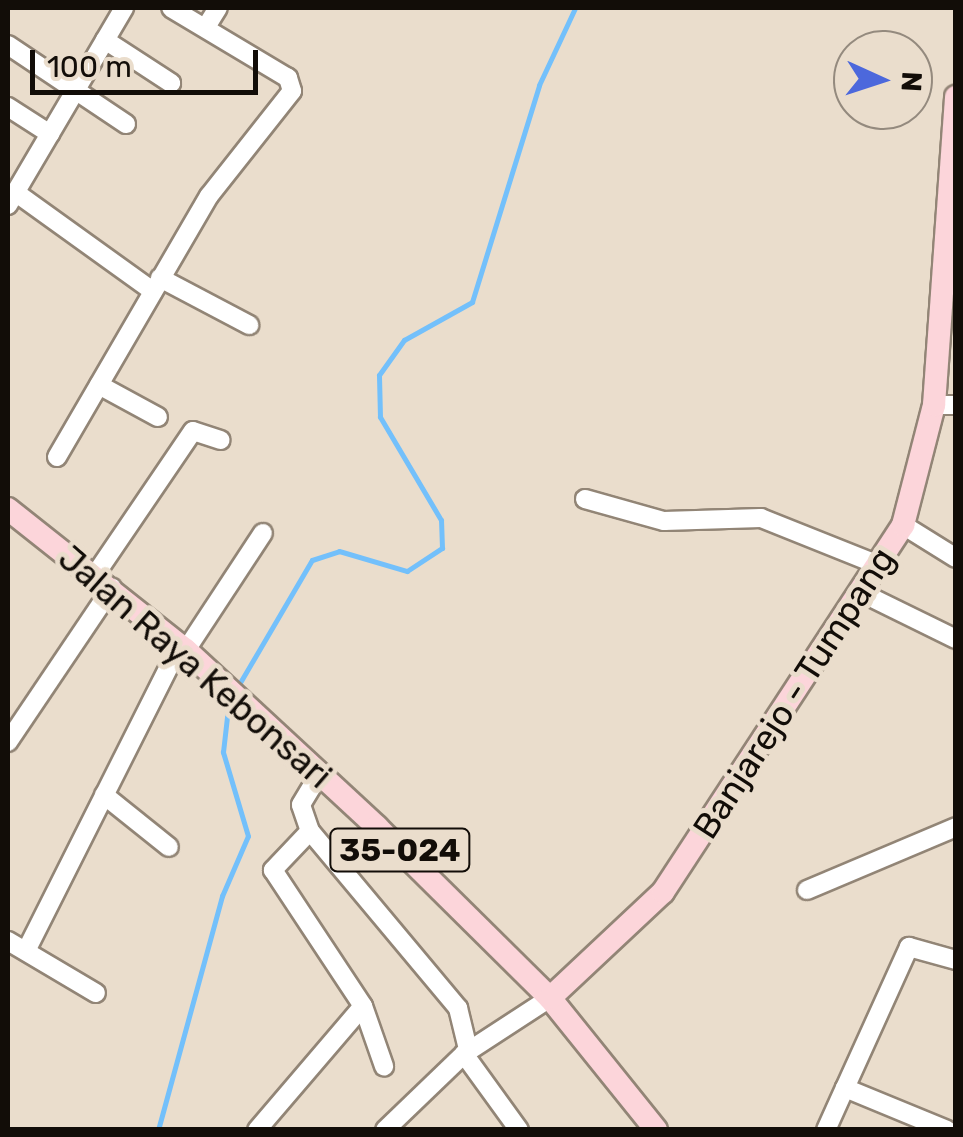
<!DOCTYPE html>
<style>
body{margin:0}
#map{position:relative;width:963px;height:1137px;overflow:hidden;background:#eaddcc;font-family:Rubik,sans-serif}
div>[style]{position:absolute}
.stream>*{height:5px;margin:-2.5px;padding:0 2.5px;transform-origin:2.5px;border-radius:2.5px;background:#73c0fb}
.roads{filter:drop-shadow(2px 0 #928576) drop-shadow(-2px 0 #928576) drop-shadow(0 2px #928576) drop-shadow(0 -2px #928576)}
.minor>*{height:18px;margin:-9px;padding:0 9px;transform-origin:9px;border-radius:9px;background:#fff}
.major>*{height:22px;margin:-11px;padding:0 11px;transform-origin:11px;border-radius:11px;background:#fcd5da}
span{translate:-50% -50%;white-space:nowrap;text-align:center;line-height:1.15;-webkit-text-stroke:10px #eaddcc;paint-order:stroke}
.shield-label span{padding:2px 8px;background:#eaddcc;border:2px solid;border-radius:8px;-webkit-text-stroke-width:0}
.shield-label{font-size:32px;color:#120d08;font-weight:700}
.street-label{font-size:35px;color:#120d08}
.frame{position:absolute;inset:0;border:10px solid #120d08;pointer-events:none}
.north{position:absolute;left:833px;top:30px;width:100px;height:100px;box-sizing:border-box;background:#eaddcc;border:2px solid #948a7e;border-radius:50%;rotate:93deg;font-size:28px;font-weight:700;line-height:40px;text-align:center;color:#120d08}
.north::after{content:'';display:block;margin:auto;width:35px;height:45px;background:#4c68dc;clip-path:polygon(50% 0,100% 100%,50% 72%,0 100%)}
.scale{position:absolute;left:30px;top:50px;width:228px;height:45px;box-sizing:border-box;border:5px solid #120d08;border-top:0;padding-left:12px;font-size:30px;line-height:35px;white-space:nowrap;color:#120d08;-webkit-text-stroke:8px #eaddcc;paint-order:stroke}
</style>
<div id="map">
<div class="stream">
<div style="left:238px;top:686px;width:146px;rotate:-59.6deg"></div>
<div style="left:312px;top:560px;width:28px;rotate:-18deg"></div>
<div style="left:339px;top:551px;width:71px;rotate:16.4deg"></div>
<div style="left:407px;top:571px;width:42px;rotate:-33.3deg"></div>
<div style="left:442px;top:548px;width:28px;rotate:-92deg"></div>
<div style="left:441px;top:520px;width:120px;rotate:-120.6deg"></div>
<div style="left:380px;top:417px;width:42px;rotate:-91.4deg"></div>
<div style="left:379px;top:375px;width:43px;rotate:-54.5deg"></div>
<div style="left:404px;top:340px;width:78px;rotate:-29.2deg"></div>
<div style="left:472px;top:302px;width:227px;rotate:-72.8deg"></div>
<div style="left:539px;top:85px;width:85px;rotate:-64.9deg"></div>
<div style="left:158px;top:1130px;width:243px;rotate:-74.7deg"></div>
<div style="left:222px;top:896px;width:65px;rotate:-66.6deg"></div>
<div style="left:248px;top:836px;width:88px;rotate:-106.6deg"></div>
<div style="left:223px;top:752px;width:53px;rotate:-83.5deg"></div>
</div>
<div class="roads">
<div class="minor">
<div style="left:206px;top:27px;width:22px;rotate:-58deg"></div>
<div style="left:105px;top:40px;width:79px;rotate:33.1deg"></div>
<div style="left:8px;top:45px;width:142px;rotate:33.8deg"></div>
<div style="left:8px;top:107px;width:50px;rotate:32.7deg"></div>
<div style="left:15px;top:192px;width:170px;rotate:35.7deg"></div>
<div style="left:8px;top:205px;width:229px;rotate:-59.5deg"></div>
<div style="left:160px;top:278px;width:101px;rotate:27.8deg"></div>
<div style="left:99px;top:385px;width:67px;rotate:28.5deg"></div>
<div style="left:934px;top:405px;width:22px"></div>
<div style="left:57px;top:457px;width:302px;rotate:-59.8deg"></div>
<div style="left:209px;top:196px;width:134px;rotate:-51.7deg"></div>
<div style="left:292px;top:91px;width:14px;rotate:-107deg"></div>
<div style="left:288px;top:78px;width:136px;rotate:-149.1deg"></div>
<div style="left:585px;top:499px;width:82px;rotate:15.6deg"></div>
<div style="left:664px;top:521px;width:97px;rotate:-1.8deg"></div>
<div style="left:761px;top:518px;width:129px;rotate:21.8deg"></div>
<div style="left:903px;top:525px;width:62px;rotate:31.9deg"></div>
<div style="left:95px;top:575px;width:174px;rotate:-55.8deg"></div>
<div style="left:193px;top:431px;width:29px;rotate:18deg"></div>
<div style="left:864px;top:594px;width:102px;rotate:26.1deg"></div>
<div style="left:186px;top:650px;width:140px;rotate:-56.7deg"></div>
<div style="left:8px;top:742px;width:186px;rotate:-56deg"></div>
<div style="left:320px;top:773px;width:37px;rotate:121deg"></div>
<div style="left:301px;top:805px;width:28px;rotate:71deg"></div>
<div style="left:310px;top:831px;width:54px;rotate:133.5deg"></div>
<div style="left:273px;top:870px;width:163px;rotate:56.5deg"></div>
<div style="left:363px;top:1006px;width:64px;rotate:70.7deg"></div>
<div style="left:104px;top:795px;width:83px;rotate:38.7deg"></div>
<div style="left:310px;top:831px;width:231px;rotate:50.1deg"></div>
<div style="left:458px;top:1008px;width:42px;rotate:76.3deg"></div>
<div style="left:807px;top:890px;width:162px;rotate:-22.9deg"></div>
<div style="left:8px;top:941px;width:102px;rotate:30.6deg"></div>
<div style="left:26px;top:951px;width:343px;rotate:-63.3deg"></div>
<div style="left:845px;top:1088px;width:155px;rotate:-65.6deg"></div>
<div style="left:909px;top:947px;width:49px;rotate:15.5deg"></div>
<div style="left:257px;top:1130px;width:163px;rotate:-49.5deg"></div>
<div style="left:385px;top:1130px;width:110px;rotate:-43.9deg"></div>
<div style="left:519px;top:1130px;width:94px;rotate:-125.9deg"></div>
<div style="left:464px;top:1054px;width:103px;rotate:-33.1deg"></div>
<div style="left:826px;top:1130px;width:46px;rotate:-65.7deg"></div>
<div style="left:845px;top:1088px;width:110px;rotate:22.4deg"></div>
</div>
<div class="major">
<div style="left:8px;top:509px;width:227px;rotate:38.4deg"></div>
<div style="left:186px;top:650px;width:260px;rotate:42.8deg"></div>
<div style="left:377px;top:827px;width:243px;rotate:44.7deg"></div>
<div style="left:550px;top:998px;width:169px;rotate:51.2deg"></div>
<div style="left:550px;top:998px;width:155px;rotate:-43.2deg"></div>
<div style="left:663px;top:892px;width:439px;rotate:-56.8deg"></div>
<div style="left:903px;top:525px;width:124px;rotate:-75.5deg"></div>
<div style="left:934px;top:405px;width:309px;rotate:-85.9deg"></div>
</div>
</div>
<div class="shield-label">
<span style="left:400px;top:850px">35-024</span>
</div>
<div class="street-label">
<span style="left:195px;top:667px;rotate:41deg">Jalan Raya Kebonsari</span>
<span style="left:794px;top:693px;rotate:-57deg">Banjarejo - Tumpang</span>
</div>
<div class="frame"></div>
<div class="north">N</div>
<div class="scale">100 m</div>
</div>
